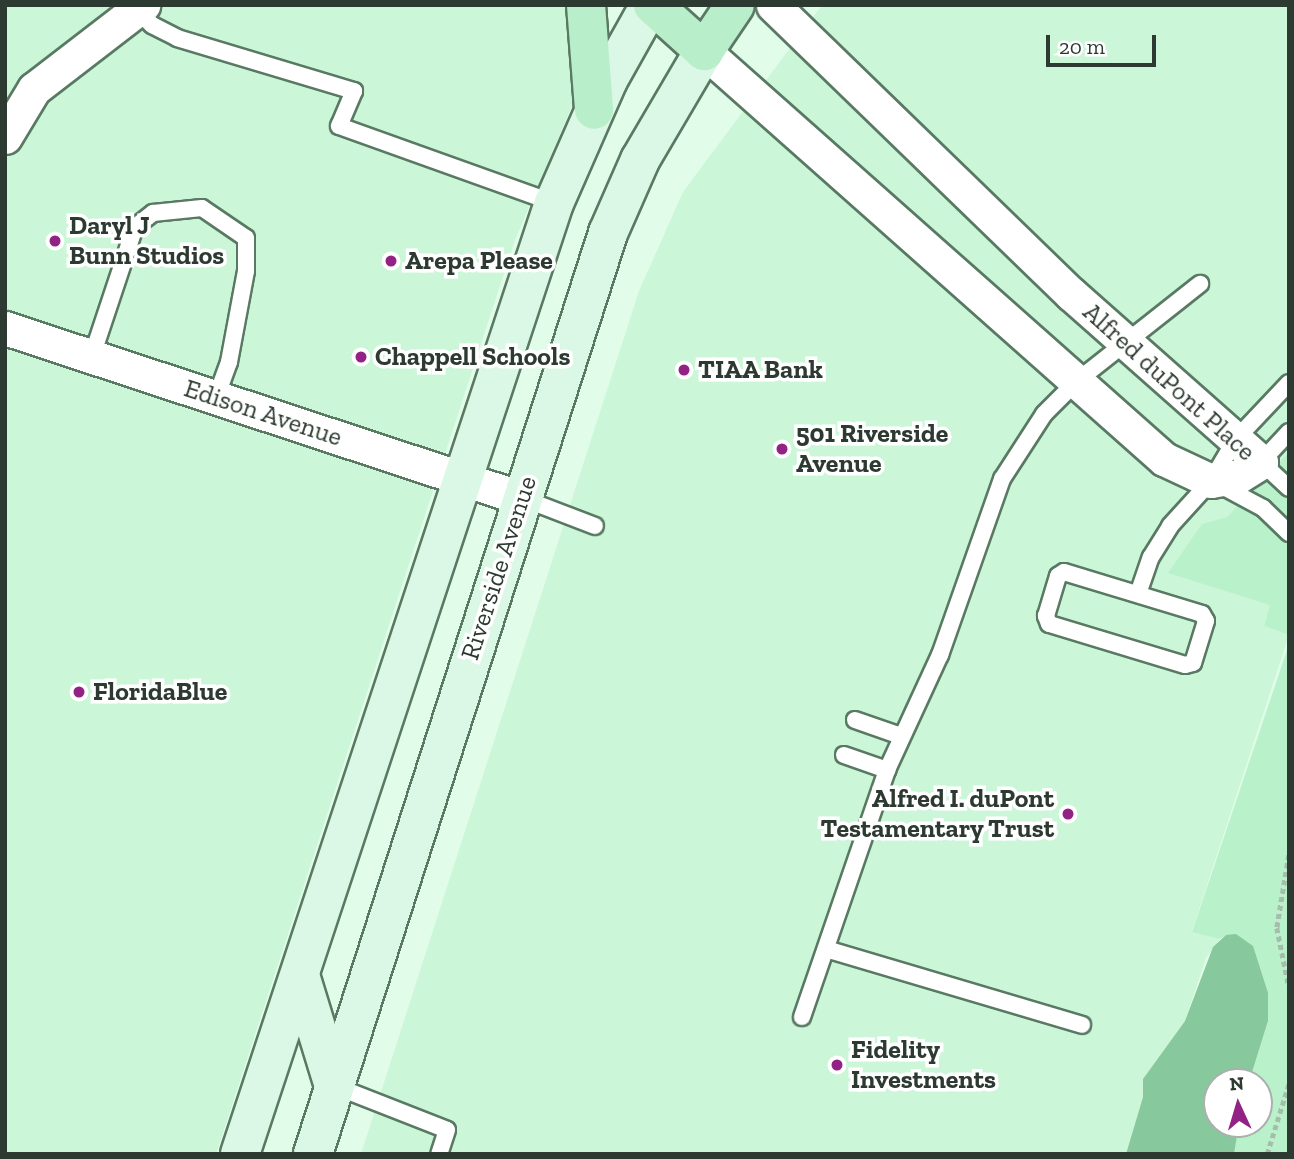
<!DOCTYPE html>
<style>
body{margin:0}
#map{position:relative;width:1294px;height:1159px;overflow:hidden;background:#e1fde9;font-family:"Zilla Slab",serif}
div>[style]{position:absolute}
.built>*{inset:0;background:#cbf6d8}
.green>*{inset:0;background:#b9f1ca}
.water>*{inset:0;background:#87c89c}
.path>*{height:4.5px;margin-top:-2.25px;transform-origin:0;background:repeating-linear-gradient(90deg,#a6bdac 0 5px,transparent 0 8.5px)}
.roads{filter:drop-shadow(2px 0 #597963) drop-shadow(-2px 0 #597963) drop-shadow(0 2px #597963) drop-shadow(0 -2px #597963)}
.lane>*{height:16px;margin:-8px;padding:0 8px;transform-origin:8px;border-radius:8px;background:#fff}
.street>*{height:33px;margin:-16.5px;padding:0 16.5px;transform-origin:16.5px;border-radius:16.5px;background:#fff}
.secondary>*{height:38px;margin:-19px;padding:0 19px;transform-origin:19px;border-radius:19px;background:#dbf7e5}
.primary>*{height:38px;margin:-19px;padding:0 19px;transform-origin:19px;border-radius:19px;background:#b8eeca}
.dots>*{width:19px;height:19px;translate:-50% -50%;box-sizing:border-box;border:4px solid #fff;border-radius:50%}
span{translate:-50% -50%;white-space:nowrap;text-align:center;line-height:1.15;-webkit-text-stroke:7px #fff;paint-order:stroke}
.poi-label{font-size:26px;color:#2d3a31;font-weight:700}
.left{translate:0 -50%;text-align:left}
.right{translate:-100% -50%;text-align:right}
.street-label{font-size:26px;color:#2d3a31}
.frame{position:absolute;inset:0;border:7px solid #2d3a31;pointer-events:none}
.north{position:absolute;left:1203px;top:1068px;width:70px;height:70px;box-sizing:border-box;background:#fff;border:2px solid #abb0ad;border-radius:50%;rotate:356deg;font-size:19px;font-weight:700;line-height:28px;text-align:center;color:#2d3a31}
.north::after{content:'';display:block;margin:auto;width:24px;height:32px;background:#922283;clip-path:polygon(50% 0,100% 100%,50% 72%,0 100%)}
.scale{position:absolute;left:1046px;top:35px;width:110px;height:32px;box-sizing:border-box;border:4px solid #2d3a31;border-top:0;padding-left:9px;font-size:21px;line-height:24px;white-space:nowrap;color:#2d3a31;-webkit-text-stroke:5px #fff;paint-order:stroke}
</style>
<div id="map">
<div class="built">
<div style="clip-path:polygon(5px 5px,573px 5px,579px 89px,515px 240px,216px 1154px,5px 1154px)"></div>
<div style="clip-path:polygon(822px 5px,1289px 5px,1289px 452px,1227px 517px,1202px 525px,1169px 573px,1271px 605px,1264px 626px,1289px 635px,1192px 931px,1220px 939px,1206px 958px,1185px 1021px,1143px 1079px,1143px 1097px,1126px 1154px,361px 1154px,639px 291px,683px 192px)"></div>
</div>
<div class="green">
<div style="clip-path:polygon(1289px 452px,1289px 635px,1264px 626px,1270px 605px,1168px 573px,1202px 524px,1227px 517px)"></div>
<div style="clip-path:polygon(1289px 644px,1289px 1154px,1234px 1154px,1239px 1124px,1259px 1124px,1259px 1082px,1249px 1082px,1268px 1021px,1226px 935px,1220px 939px,1192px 932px)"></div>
</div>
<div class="water">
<div style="clip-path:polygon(1236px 934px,1253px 946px,1268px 993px,1268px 1021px,1249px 1082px,1217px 1082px,1217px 1124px,1239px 1124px,1234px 1154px,1126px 1154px,1143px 1097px,1143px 1079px,1185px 1021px,1213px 947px,1226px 935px)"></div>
</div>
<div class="path">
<div style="left:1289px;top:855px;width:74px;rotate:99.3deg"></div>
<div style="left:1277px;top:928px;width:60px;rotate:78.5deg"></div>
<div style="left:1267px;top:1154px;width:74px;rotate:-72.8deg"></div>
</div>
<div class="roads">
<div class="lane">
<div style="left:137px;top:10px;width:21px;rotate:45deg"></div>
<div style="left:152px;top:25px;width:28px;rotate:27deg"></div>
<div style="left:177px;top:38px;width:185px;rotate:16.7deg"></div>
<div style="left:354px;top:91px;width:38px;rotate:113deg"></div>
<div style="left:339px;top:126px;width:228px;rotate:19.7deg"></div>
<div style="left:92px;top:356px;width:136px;rotate:-71.6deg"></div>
<div style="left:135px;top:227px;width:23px;rotate:-38deg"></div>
<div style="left:153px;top:213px;width:49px;rotate:-5.8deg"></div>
<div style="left:202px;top:208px;width:53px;rotate:34.3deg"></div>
<div style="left:246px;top:238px;width:33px;rotate:90deg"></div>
<div style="left:246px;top:271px;width:93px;rotate:100.6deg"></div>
<div style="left:229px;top:362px;width:38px;rotate:110deg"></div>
<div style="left:1289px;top:432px;width:41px;rotate:133deg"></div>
<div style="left:1261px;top:462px;width:38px;rotate:43deg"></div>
<div style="left:1220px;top:485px;width:49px;rotate:28.1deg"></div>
<div style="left:1263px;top:508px;width:36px;rotate:44deg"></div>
<div style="left:522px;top:498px;width:78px;rotate:21deg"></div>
<div style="left:1064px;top:572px;width:144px;rotate:16.9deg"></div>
<div style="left:1202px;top:614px;width:8px;rotate:60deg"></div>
<div style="left:1206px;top:621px;width:44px;rotate:107.2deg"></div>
<div style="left:1193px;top:663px;width:8px;rotate:166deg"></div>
<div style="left:1185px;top:665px;width:142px;rotate:-163.2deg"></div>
<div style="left:1049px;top:624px;width:9px;rotate:-111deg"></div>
<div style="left:1046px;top:616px;width:42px;rotate:-73.3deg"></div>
<div style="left:1058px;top:576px;width:7px;rotate:-34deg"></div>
<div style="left:1138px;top:594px;width:39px;rotate:-71deg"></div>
<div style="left:1151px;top:557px;width:36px;rotate:-58deg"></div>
<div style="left:1170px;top:526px;width:61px;rotate:-47.7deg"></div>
<div style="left:1211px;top:481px;width:49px;rotate:-59.2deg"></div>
<div style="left:1236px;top:439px;width:77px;rotate:-46.6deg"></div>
<div style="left:855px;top:720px;width:49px;rotate:19.2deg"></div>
<div style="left:844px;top:755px;width:46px;rotate:19.2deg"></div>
<div style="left:826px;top:949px;width:267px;rotate:16.5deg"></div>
<div style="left:802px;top:1017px;width:261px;rotate:-71deg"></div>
<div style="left:887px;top:770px;width:127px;rotate:-65.3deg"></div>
<div style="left:940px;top:655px;width:187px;rotate:-70.6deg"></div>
<div style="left:1002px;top:479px;width:77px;rotate:-57.1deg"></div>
<div style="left:1044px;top:414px;width:47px;rotate:-45deg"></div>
<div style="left:1077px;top:381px;width:157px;rotate:-38.3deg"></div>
<div style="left:335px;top:1086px;width:120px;rotate:21.4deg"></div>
<div style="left:447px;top:1130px;width:25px;rotate:108deg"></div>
</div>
<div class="street">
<div style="left:704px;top:51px;width:615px;rotate:41.57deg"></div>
<div style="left:1164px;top:459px;width:52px;rotate:25.1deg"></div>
<div style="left:1211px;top:481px;width:28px;rotate:-10deg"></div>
<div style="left:1239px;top:476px;width:26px;rotate:-32deg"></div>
<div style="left:1261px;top:462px;width:254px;rotate:-138.5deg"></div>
<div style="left:1071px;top:294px;width:415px;rotate:-135.9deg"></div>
<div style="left:5px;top:137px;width:56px;rotate:-58.9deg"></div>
<div style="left:34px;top:89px;width:138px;rotate:-37.6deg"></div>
<div style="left:5px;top:328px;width:543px;rotate:18.23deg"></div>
</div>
<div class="secondary">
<div style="left:300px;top:975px;width:116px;rotate:73deg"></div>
<div style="left:240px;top:1154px;width:1001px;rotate:-71.73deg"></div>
<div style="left:554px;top:203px;width:134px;rotate:-66.3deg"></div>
<div style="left:608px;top:80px;width:86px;rotate:-60.8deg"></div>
<div style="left:313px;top:1154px;width:967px;rotate:-72.24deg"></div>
<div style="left:608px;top:233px;width:80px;rotate:-66.3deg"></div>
<div style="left:640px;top:160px;width:126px;rotate:-59.6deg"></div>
</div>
<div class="primary">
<div style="left:586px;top:5px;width:105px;rotate:85.6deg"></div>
<div style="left:653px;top:5px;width:69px;rotate:42deg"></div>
<div style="left:704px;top:51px;width:55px;rotate:-56deg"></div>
</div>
</div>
<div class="dots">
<div style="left:55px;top:241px;background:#922283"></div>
<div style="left:391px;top:261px;background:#922283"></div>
<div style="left:361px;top:357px;background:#922283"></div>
<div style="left:684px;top:370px;background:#922283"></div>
<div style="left:782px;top:449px;background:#922283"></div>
<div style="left:79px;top:692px;background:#922283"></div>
<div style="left:1068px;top:814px;background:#922283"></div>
<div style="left:837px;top:1065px;background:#922283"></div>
</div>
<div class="poi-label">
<span class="left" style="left:69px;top:241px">Daryl J<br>Bunn Studios</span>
<span class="left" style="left:405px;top:261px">Arepa Please</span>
<span class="left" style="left:375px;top:357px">Chappell Schools</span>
<span class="left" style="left:698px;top:370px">TIAA Bank</span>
<span class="left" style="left:796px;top:449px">501 Riverside<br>Avenue</span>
<span class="left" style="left:93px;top:692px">FloridaBlue</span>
<span class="right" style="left:1054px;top:814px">Alfred I. duPont<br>Testamentary Trust</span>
<span class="left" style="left:851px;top:1065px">Fidelity<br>Investments</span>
</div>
<div class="street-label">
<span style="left:1169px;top:382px;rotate:42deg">Alfred duPont Place</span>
<span style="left:263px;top:413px;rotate:18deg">Edison Avenue</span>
<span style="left:499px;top:568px;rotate:-72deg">Riverside Avenue</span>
</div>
<div class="frame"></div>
<div class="north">N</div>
<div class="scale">20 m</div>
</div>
